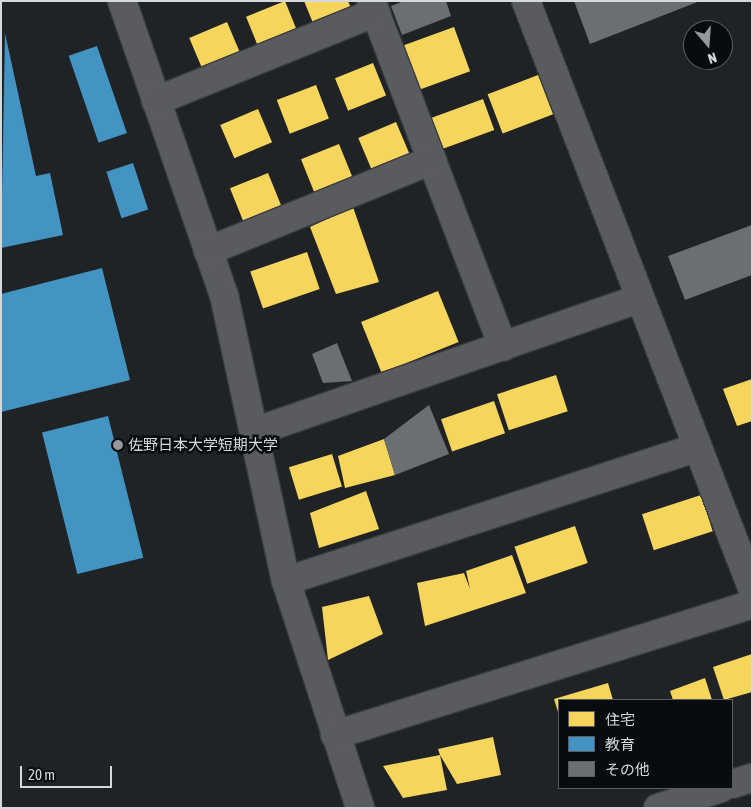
<!DOCTYPE html>
<meta charset="utf-8">
<style>
body{margin:0}
#map{position:relative;width:753px;height:809px;overflow:hidden;background:#202326;font-family:"Asap Condensed","Noto Sans JP",sans-serif}
div>[style]{position:absolute}
.homes>*{inset:0;background:#f6d55c;transform-origin:0 0}
.schools>*{inset:0;background:#4393c3;transform-origin:0 0}
.building>*{inset:0;background:#6c6f72}
.roads{filter:drop-shadow(1px 0 #3a3d40) drop-shadow(-1px 0 #3a3d40) drop-shadow(0 1px #3a3d40) drop-shadow(0 -1px #3a3d40)}
.minor>*{height:28px;margin:-14px;padding:0 14px;transform-origin:14px;border-radius:14px;background:#595b5e}
.dots>*{width:14px;height:14px;translate:-50% -50%;box-sizing:border-box;border:2px solid #090c0f;border-radius:50%}
span{translate:-50% -50%;white-space:nowrap;text-align:center;line-height:1.15;-webkit-text-stroke:5px #090c0f;paint-order:stroke}
.poi-label{font-size:15px;color:#d4d9de}
.left{translate:0 -50%;text-align:left}
.frame{position:absolute;inset:0;border:2px solid #d4d9de;pointer-events:none}
.legend{position:absolute;left:558px;top:699px;width:175px;height:90px;box-sizing:border-box;background:#090c0f;border:1px solid #5a5e62;margin:0;padding:6px 9px;list-style:none;font-size:15px;color:#d4d9de}
.legend li{display:flex;align-items:center;gap:10px;height:25px}
.legend b{width:25px;border:1px solid #5a5e62}
.north{position:absolute;left:683px;top:20px;width:50px;height:50px;box-sizing:border-box;background:#090c0f;border:1px solid #5a5e62;border-radius:50%;rotate:162deg;font-size:14px;font-weight:700;line-height:20px;text-align:center;color:#d4d9de}
.north::after{content:'';display:block;margin:auto;width:18px;height:22px;background:#95999e;clip-path:polygon(50% 0,100% 100%,50% 72%,0 100%)}
.scale{position:absolute;left:20px;top:766px;width:92px;height:22px;box-sizing:border-box;border:2px solid #d4d9de;border-top:0;padding-left:6px;font-size:15px;line-height:18px;white-space:nowrap;color:#d4d9de;-webkit-text-stroke:4px #090c0f;paint-order:stroke}
</style>
<div id="map">
<div class="homes">
<div style="left:285px;top:1px;width:35px;height:42px;rotate:68deg"></div>
<div style="clip-path:polygon(304px 1px,348px 1px,353px 13px,315px 28px)"></div>
<div style="left:227px;top:22px;width:36px;height:41px;rotate:67deg"></div>
<div style="left:454px;top:27px;width:47px;height:57px;rotate:70deg"></div>
<div style="left:373px;top:63px;width:35px;height:41px;rotate:68deg"></div>
<div style="left:538px;top:75px;width:42px;height:54px;rotate:69deg"></div>
<div style="left:316px;top:85px;width:36px;height:42px;rotate:69deg"></div>
<div style="left:483px;top:99px;width:33px;height:56px;rotate:70deg"></div>
<div style="left:258px;top:109px;width:36px;height:41px;rotate:67deg"></div>
<div style="left:396px;top:122px;width:36px;height:41px;rotate:67deg"></div>
<div style="left:339px;top:144px;width:37px;height:41px;rotate:68deg"></div>
<div style="left:268px;top:173px;width:37px;height:41px;rotate:68deg"></div>
<div style="clip-path:polygon(353px 207px,379px 282px,336px 294px,310px 227px)"></div>
<div style="left:307px;top:252px;width:39px;height:60px;rotate:71deg"></div>
<div style="left:438px;top:291px;width:55px;height:83px;rotate:68deg"></div>
<div style="left:556px;top:375px;width:38px;height:62px;rotate:72deg"></div>
<div style="clip-path:polygon(752px 379px,752px 421px,737px 426px,723px 389px)"></div>
<div style="left:494px;top:401px;width:34px;height:56px;rotate:71deg"></div>
<div style="clip-path:polygon(384px 439px,395px 475px,345px 488px,338px 456px)"></div>
<div style="left:332px;top:454px;width:34px;height:45px;rotate:73deg"></div>
<div style="clip-path:polygon(366px 491px,379px 529px,319px 548px,310px 513px)"></div>
<div style="left:701px;top:495px;width:38px;height:62px;rotate:72deg"></div>
<div style="left:575px;top:526px;width:39px;height:64px;rotate:71deg"></div>
<div style="clip-path:polygon(512px 555px,526px 593px,425px 626px,417px 583px,464px 573px,470px 589px,466px 571px)"></div>
<div style="clip-path:polygon(369px 596px,383px 634px,328px 660px,322px 607px)"></div>
<div style="clip-path:polygon(752px 654px,752px 692px,724px 700px,713px 667px)"></div>
<div style="clip-path:polygon(705px 678px,712px 700px,673px 700px,670px 691px)"></div>
<div style="clip-path:polygon(608px 683px,613px 700px,559px 700px,559px 715px,554px 699px)"></div>
<div style="clip-path:polygon(493px 737px,501px 775px,457px 784px,440px 755px,447px 790px,403px 798px,383px 766px,440px 755px,438px 749px)"></div>
</div>
<div class="schools">
<div style="clip-path:polygon(5px 33px,36px 176px,50px 173px,63px 235px,1px 248px)"></div>
<div style="left:97px;top:46px;width:92px;height:30px;rotate:71deg"></div>
<div style="left:133px;top:163px;width:49px;height:28px;rotate:72deg"></div>
<div style="clip-path:polygon(102px 268px,130px 380px,1px 412px,1px 294px)"></div>
<div style="left:108px;top:416px;width:146px;height:68px;rotate:76deg"></div>
</div>
<div class="building">
<div style="clip-path:polygon(404px 1px,446px 1px,451px 16px,402px 35px,391px 6px)"></div>
<div style="clip-path:polygon(574px 1px,700px 1px,590px 44px)"></div>
<div style="clip-path:polygon(752px 225px,752px 275px,685px 300px,668px 256px)"></div>
<div style="clip-path:polygon(337px 343px,352px 381px,323px 383px,312px 354px)"></div>
<div style="clip-path:polygon(429px 405px,449px 454px,395px 475px,384px 439px)"></div>
</div>
<div class="roads">
<div class="minor">
<div style="left:122px;top:1px;width:311px;rotate:70.9deg"></div>
<div style="left:224px;top:295px;width:293px;rotate:77.8deg"></div>
<div style="left:286px;top:581px;width:239px;rotate:71.9deg"></div>
<div style="left:371px;top:1px;width:370px;rotate:69.1deg"></div>
<div style="left:526px;top:1px;width:629px;rotate:68.94deg"></div>
<div style="left:156px;top:101px;width:237px;rotate:-22deg"></div>
<div style="left:208px;top:251px;width:242px;rotate:-22.1deg"></div>
<div style="left:254px;top:432px;width:406px;rotate:-19.1deg"></div>
<div style="left:286px;top:581px;width:430px;rotate:-18deg"></div>
<div style="left:335px;top:735px;width:437px;rotate:-17.4deg"></div>
<div style="left:732px;top:784px;width:21px;rotate:-17deg"></div>
<div style="left:658px;top:808px;width:66px;rotate:-17.6deg"></div>
</div>
</div>
<div class="dots">
<div style="left:118px;top:445px;background:#95999e"></div>
</div>
<div class="poi-label">
<span class="left" style="left:128px;top:445px">佐野日本大学短期大学</span>
</div>
<div class="frame"></div>
<ul class="legend">
<li><b style="height:14px;background:#f6d55c"></b>住宅</li>
<li><b style="height:14px;background:#4393c3"></b>教育</li>
<li><b style="height:14px;background:#6c6f72"></b>その他</li>
</ul>
<div class="north">N</div>
<div class="scale">20 m</div>
</div>
